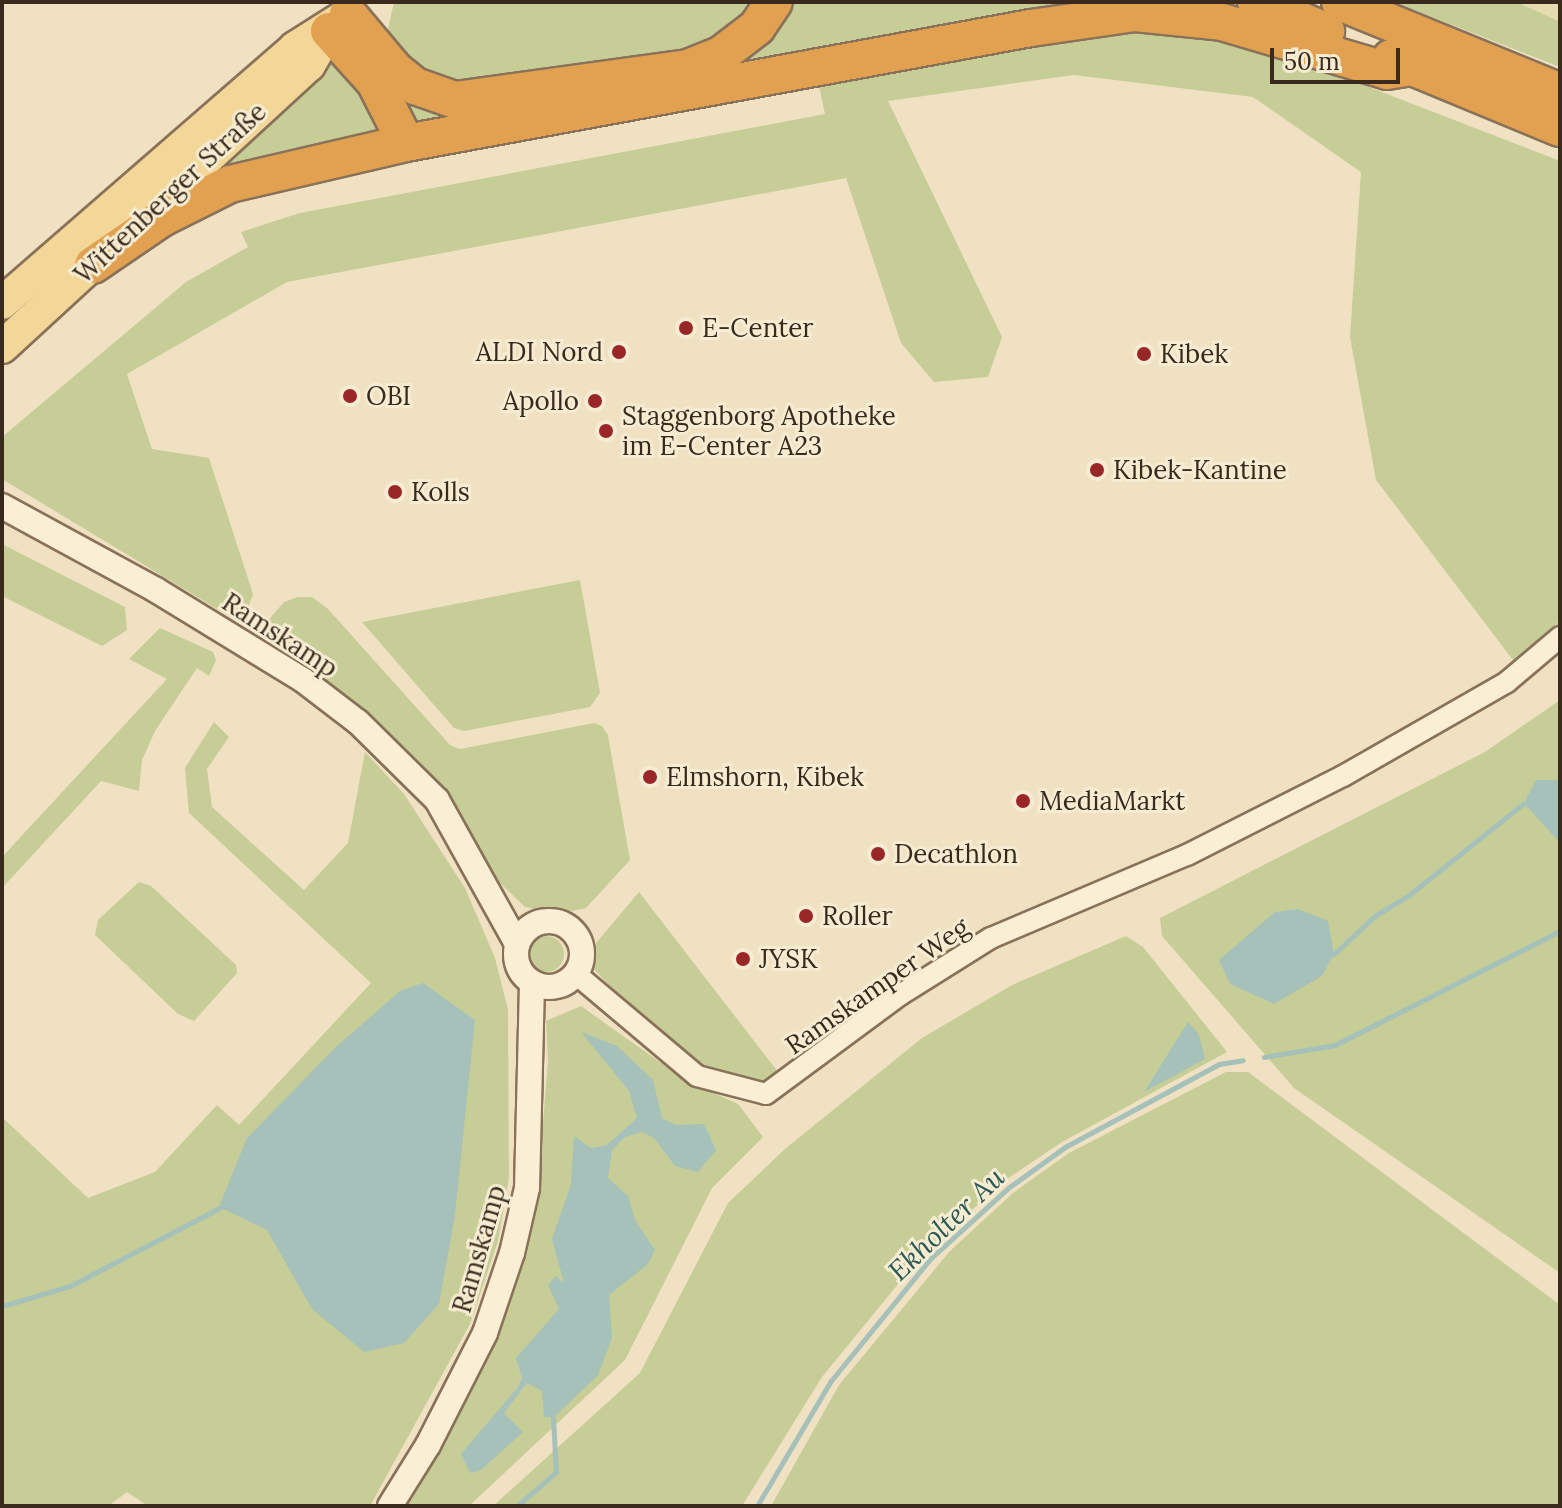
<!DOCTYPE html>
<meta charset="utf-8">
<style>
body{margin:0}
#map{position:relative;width:1562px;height:1508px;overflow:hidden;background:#efe1c2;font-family:Lora,serif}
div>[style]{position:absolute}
.farmland>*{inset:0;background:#e5dcaf}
.green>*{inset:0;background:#c7cd96}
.round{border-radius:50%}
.water>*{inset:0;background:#a5c1b9}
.stream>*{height:5px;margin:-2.5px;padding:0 2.5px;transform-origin:2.5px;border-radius:2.5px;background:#a5c1b9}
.roads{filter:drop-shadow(2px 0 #897259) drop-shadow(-2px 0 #897259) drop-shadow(0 2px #897259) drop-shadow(0 -2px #897259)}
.minor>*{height:20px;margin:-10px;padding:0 10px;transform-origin:10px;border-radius:10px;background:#faefd5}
.tertiary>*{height:24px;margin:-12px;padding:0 12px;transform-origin:12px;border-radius:12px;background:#faefd5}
.tertiary>.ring{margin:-12px;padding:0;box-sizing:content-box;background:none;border:24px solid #faefd5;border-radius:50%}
.primary>*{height:32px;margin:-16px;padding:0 16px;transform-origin:16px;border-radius:16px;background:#f3d799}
.motorway>*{height:36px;margin:-18px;padding:0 18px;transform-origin:18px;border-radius:18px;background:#e1a150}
.dots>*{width:22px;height:22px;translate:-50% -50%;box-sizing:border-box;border:4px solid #f6ecd2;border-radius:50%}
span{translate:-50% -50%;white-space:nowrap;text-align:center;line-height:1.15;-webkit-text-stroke:6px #f6ecd2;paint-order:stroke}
.street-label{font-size:26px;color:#392a1d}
.poi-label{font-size:26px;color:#392a1d}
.left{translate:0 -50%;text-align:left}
.right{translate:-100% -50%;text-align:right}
.water-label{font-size:28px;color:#2c5956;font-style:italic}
.frame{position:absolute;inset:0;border:4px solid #392a1d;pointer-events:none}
.scale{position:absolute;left:1270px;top:48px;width:130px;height:36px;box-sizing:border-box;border:4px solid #392a1d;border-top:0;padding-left:10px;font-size:24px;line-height:28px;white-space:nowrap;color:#392a1d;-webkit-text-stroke:6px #f6ecd2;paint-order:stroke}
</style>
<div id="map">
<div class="farmland">
<div style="clip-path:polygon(1560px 2px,1560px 22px,1514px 4px,1517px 2px)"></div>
</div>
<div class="green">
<div style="clip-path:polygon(394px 2px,767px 2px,715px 47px,450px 83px,421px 72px,396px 50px,388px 29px)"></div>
<div style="clip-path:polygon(783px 2px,1094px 2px,410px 128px,398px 83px,639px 81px)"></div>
<div style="clip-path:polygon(1394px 2px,1517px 2px,1560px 22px,1560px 67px)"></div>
<div style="clip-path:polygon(1124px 32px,1212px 35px,1273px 50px,1560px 161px,1560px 621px,1513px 660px,1376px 480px,1350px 337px,1361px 172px,1253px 97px,1074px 75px,888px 101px,1002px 337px,988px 377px,934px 382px,901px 343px,846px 178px,287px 282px,127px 374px,152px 449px,209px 458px,253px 594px,242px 624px,2px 479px,2px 437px,186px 282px,248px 247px,241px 232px,300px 213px,825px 114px,818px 81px)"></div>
<div style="clip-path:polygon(340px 54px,393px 133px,189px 190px,326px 56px)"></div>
<div style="clip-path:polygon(2px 544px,125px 607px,127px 630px,102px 646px,2px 596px)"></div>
<div style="clip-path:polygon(580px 580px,600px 693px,590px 707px,464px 731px,454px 728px,362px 622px)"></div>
<div style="clip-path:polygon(298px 597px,312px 597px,328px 609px,450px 745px,460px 749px,594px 723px,602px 726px,608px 735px,630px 860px,586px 908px,558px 914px,525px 907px,497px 880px,447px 798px,416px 762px,365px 715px,264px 639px,266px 623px,284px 602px)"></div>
<div style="clip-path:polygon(160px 628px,213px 652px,216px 660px,209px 676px,197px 668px,155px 731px,142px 760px,139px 791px,101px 781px,2px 888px,2px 857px,167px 679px,129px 659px)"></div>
<div style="clip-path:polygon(1560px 700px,1560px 1273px,1294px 1088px,1162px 936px,1160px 918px,1485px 752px)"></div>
<div style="clip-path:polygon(214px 722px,229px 737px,207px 769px,212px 807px,304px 890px,348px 843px,365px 752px,404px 794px,465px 888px,495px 958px,508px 1010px,509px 1178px,498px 1241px,470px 1324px,370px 1506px,148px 1506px,127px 1492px,108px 1506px,2px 1506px,2px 1117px,88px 1198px,155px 1172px,217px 1105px,239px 1125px,371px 983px,189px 813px,185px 768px)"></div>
<div style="clip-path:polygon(139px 882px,151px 886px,236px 965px,237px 973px,194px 1021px,178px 1014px,95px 935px,98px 920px)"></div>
<div style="clip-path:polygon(639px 892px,778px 1072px,759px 1084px,701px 1069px,658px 1037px,592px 967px,596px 943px)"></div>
<div style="clip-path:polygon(1126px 936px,1143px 947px,1227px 1052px,1062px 1142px,1004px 1181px,921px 1256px,822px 1377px,742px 1506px,493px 1506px,640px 1373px,728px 1203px,785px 1149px,922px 1038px,1012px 985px)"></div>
<div class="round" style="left:528px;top:936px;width:36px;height:36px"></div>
<div style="clip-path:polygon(581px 1006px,685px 1080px,738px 1104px,763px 1137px,712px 1188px,625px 1360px,469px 1506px,408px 1506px,494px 1341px,538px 1186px,548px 1061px,546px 1021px)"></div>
<div style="clip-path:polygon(1226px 1072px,1248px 1072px,1560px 1305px,1560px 1506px,771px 1506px,839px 1385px,950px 1251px,1013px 1193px,1069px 1153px)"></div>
</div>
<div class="water">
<div style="clip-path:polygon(1536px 780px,1560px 780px,1560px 843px,1524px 803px)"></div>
<div style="clip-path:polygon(1298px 909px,1328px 921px,1334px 954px,1322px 976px,1274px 1004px,1230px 984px,1219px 960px,1275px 912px)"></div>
<div style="clip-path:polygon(423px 983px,475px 1020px,455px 1215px,439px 1304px,404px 1343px,364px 1352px,312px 1309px,267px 1230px,219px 1207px,247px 1138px,336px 1047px,400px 991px)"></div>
<div style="clip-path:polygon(1188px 1022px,1199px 1035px,1205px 1059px,1144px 1092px)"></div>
<div style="clip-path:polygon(581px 1032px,617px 1046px,653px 1080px,662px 1118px,676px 1125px,704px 1124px,716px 1150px,698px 1172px,675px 1166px,654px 1138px,642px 1132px,625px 1137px,612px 1150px,608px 1178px,628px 1196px,635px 1220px,655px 1250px,648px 1264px,609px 1295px,612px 1338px,598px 1375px,553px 1418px,544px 1417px,542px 1391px,527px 1383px,504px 1413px,523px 1432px,481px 1470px,470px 1473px,461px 1454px,518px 1387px,522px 1378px,516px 1358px,559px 1309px,548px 1285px,556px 1276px,564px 1283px,552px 1239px,571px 1184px,574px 1136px,591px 1148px,607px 1145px,637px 1118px,629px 1091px)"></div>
</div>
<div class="stream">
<div style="left:1334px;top:954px;width:57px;rotate:-42.9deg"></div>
<div style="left:1376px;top:915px;width:39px;rotate:-31deg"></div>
<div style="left:1409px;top:895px;width:147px;rotate:-38.7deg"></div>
<div style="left:1264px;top:1057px;width:72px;rotate:-9.6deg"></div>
<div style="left:1335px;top:1045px;width:252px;rotate:-26.9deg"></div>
<div style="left:2px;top:1306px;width:71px;rotate:-16.4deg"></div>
<div style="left:70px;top:1286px;width:175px;rotate:-27.6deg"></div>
<div style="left:517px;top:1506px;width:52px;rotate:-41.1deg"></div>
<div style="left:556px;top:1472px;width:54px;rotate:-93.2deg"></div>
<div style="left:757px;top:1506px;width:144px;rotate:-59.5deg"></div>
<div style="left:830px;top:1382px;width:159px;rotate:-50.9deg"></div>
<div style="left:930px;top:1259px;width:105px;rotate:-42.3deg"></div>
<div style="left:1008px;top:1188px;width:70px;rotate:-35.7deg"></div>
<div style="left:1065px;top:1147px;width:175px;rotate:-28.3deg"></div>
<div style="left:1219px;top:1064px;width:24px;rotate:-9deg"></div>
</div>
<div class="roads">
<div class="minor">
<div style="left:576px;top:974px;width:158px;rotate:40.1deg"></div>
<div style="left:697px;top:1076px;width:71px;rotate:14.6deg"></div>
<div style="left:766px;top:1094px;width:167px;rotate:-36.5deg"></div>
<div style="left:900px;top:995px;width:107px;rotate:-32.1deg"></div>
<div style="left:991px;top:938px;width:213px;rotate:-23deg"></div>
<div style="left:1187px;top:855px;width:175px;rotate:-26.9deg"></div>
<div style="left:1343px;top:776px;width:189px;rotate:-29.8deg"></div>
<div style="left:1507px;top:682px;width:70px;rotate:-40.3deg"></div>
</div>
<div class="tertiary">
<div style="left:2px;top:506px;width:175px;rotate:28.6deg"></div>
<div style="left:156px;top:590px;width:172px;rotate:31.5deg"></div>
<div style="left:303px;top:680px;width:69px;rotate:37.4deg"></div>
<div style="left:358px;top:722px;width:111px;rotate:44.6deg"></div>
<div style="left:437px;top:800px;width:165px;rotate:60.9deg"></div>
<div class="ring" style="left:516px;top:921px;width:42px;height:42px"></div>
<div style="left:390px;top:1506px;width:72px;rotate:-58.1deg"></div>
<div style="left:428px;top:1445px;width:126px;rotate:-63deg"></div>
<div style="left:485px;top:1333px;width:84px;rotate:-71.4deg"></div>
<div style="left:512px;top:1253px;width:67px;rotate:-77deg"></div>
<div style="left:527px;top:1188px;width:205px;rotate:-88.6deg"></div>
</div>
<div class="primary">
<div style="left:2px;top:303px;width:388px;rotate:-41deg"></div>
<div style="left:295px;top:48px;width:62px;rotate:-32.4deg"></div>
<div style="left:2px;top:347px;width:417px;rotate:-42.6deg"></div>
<div style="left:309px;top:65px;width:16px;rotate:-60deg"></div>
</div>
<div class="motorway">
<div style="left:1256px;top:2px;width:76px;rotate:22.5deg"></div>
<div style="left:1340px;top:2px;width:238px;rotate:22.2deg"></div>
<div style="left:348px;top:14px;width:73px;rotate:50deg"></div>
<div style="left:395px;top:70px;width:26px;rotate:39deg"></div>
<div style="left:415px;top:86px;width:42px;rotate:19.3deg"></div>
<div style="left:455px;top:100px;width:235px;rotate:-7.8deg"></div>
<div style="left:688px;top:68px;width:37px;rotate:-22deg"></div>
<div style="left:722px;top:54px;width:44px;rotate:-37.6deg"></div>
<div style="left:757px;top:27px;width:30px;rotate:-56deg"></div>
<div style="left:329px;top:31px;width:69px;rotate:48deg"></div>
<div style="left:375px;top:82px;width:68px;rotate:63.1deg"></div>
<div style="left:1391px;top:58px;width:183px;rotate:22.5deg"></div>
<div style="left:93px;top:265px;width:83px;rotate:-34.3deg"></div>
<div style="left:162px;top:218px;width:76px;rotate:-26.6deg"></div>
<div style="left:230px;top:184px;width:181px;rotate:-13.1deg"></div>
<div style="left:406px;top:143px;width:635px;rotate:-10.43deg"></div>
<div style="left:1031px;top:28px;width:105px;rotate:-8.2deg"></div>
<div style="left:1135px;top:13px;width:87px;rotate:5.9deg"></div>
<div style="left:1222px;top:22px;width:172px;rotate:16.5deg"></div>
<div style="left:1387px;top:71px;width:25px;rotate:-9deg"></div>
</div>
</div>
<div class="dots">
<div style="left:686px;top:328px;background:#9a2728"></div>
<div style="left:619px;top:352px;background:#9a2728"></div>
<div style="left:1144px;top:354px;background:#9a2728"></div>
<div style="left:350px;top:396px;background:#9a2728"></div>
<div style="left:595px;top:401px;background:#9a2728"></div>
<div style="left:606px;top:431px;background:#9a2728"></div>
<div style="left:1097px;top:470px;background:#9a2728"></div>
<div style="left:395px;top:492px;background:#9a2728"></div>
<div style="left:650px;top:777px;background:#9a2728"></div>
<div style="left:1023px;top:801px;background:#9a2728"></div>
<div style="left:878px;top:854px;background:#9a2728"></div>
<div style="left:806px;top:916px;background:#9a2728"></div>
<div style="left:743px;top:959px;background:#9a2728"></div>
</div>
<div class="street-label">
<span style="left:170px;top:193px;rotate:-43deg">Wittenberger Straße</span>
<span style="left:280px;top:635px;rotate:33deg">Ramskamp</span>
<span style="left:877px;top:986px;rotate:-35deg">Ramskamper Weg</span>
<span style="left:479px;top:1249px;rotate:-74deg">Ramskamp</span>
</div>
<div class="poi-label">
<span class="left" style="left:702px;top:328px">E-Center</span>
<span class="right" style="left:603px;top:352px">ALDI Nord</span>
<span class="left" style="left:1160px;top:354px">Kibek</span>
<span class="left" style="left:366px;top:396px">OBI</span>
<span class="right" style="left:579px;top:401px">Apollo</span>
<span class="left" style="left:622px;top:431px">Staggenborg Apotheke<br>im E-Center A23</span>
<span class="left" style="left:1113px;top:470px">Kibek-Kantine</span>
<span class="left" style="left:411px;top:492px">Kolls</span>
<span class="left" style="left:666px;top:777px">Elmshorn, Kibek</span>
<span class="left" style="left:1039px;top:801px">MediaMarkt</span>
<span class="left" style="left:894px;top:854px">Decathlon</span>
<span class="left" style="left:822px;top:916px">Roller</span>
<span class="left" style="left:759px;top:959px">JYSK</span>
</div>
<div class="water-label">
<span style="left:946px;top:1224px;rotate:-44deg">Ekholter Au</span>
</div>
<div class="frame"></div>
<div class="scale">50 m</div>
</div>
